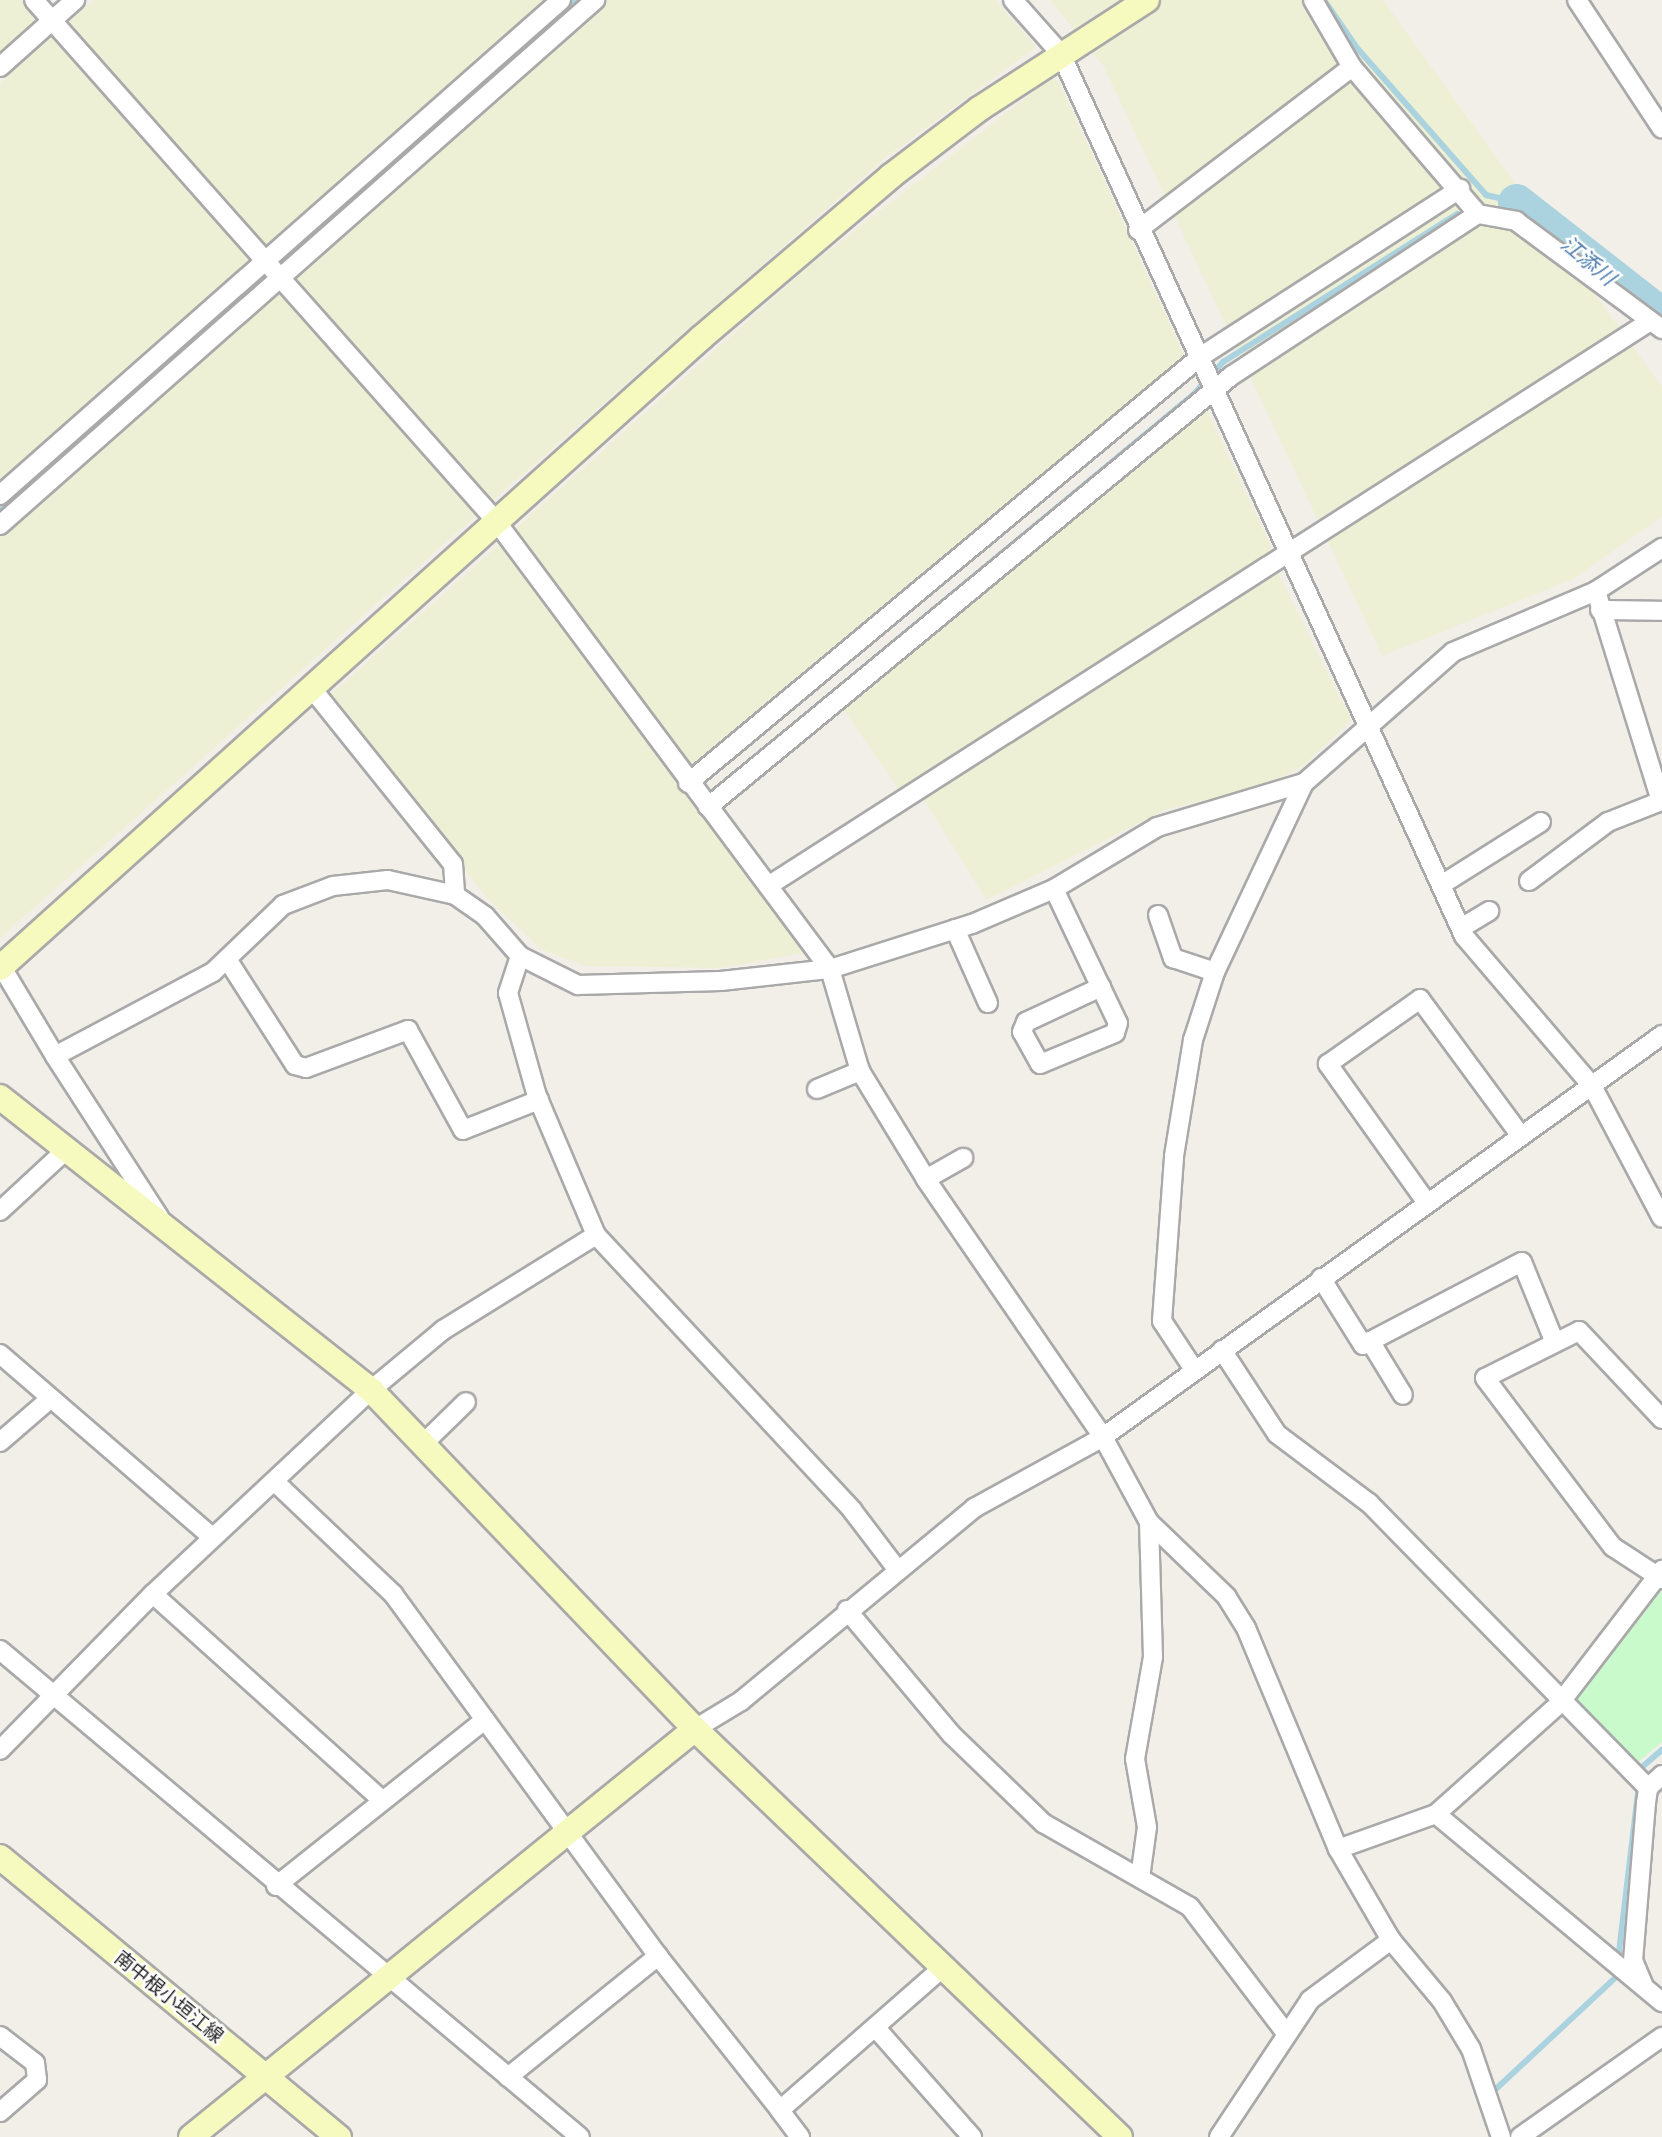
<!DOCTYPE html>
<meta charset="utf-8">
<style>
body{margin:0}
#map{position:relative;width:1662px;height:2137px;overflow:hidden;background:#f2efe9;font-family:Rubik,"Noto Sans JP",sans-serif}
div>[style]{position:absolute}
.farmland>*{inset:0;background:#eef0d5}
.park>*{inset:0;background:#c8facc}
.stream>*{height:6px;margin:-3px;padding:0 3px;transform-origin:3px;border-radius:3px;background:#aad3df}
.river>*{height:37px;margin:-18.5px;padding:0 18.5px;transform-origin:18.5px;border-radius:18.5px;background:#aad3df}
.roads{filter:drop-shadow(2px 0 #a9a9a9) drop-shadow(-2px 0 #a9a9a9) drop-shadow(0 2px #a9a9a9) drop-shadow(0 -2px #a9a9a9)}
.street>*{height:18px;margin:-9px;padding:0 9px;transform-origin:9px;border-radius:9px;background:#fff}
.secondary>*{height:24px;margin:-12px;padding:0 12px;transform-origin:12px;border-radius:12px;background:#f7fabf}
span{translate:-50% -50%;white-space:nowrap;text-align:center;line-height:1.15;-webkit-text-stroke:5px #fff;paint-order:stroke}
.street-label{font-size:19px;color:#222}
.water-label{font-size:21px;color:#4a7aab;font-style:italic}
</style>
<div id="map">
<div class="farmland">
<div style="clip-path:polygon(0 0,25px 0,41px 18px,0 54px)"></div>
<div style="clip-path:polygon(94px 0,552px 0,268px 252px,71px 29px,71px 20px)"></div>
<div style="clip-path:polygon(603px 0,995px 0,1036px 47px,885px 158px,490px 503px,295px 282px,295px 273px)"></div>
<div style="clip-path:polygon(1050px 0,1383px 0,1662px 387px,1662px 517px,1573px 579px,1382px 656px,1104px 67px)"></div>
<div style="clip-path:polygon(55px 34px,254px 263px,0 488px,0 83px)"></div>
<div style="clip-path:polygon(1051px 78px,1059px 82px,1186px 360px,694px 766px,687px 765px,513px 531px,809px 266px)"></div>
<div style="clip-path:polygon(279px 288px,480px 512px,0 938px,0 534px)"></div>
<div style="clip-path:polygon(1206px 408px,1271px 547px,1268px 555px,900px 791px,841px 706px)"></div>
<div style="clip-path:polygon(502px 542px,805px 953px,720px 968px,585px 966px,541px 949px,488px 899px,329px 696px)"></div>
<div style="clip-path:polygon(1276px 569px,1351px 720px,1304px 765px,1267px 786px,1167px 809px,986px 900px,922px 796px)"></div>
</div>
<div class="park">
<div style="clip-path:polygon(1662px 1590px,1662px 1742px,1637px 1763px,1575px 1702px)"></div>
</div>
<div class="stream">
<div style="left:1324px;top:0;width:58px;rotate:55.5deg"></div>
<div style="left:1357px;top:48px;width:196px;rotate:48.7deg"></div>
<div style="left:1486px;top:195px;width:31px;rotate:13deg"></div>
<div style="left:562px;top:10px;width:16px;rotate:-40deg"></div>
<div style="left:0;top:507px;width:631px;rotate:-41.47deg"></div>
<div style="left:712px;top:793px;width:624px;rotate:-39.61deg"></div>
<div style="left:1193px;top:395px;width:45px;rotate:-47.7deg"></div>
<div style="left:1223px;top:362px;width:277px;rotate:-32.3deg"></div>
<div style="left:1497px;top:2088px;width:163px;rotate:-43deg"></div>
<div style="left:1616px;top:1977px;width:210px;rotate:-83.2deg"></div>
<div style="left:1641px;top:1768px;width:28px;rotate:-41deg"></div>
</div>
<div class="river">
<div style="left:1516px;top:202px;width:185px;rotate:38deg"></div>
</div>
<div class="roads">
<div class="street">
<div style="left:1013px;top:0;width:72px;rotate:48.4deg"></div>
<div style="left:1061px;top:54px;width:970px;rotate:65.44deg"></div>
<div style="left:1464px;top:936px;width:197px;rotate:49.5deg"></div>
<div style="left:1592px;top:1086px;width:149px;rotate:62.1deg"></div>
<div style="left:1313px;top:0;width:78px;rotate:59.8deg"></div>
<div style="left:1352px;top:67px;width:194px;rotate:49.4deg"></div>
<div style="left:1478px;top:214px;width:39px;rotate:10deg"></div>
<div style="left:1516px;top:221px;width:182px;rotate:36.5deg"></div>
<div style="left:1577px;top:0;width:154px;rotate:56.6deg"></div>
<div style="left:0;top:67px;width:101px;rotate:-41.8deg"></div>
<div style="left:1138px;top:230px;width:269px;rotate:-37.3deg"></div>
<div style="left:0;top:495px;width:748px;rotate:-41.42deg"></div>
<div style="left:0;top:525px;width:794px;rotate:-41.42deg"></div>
<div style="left:1600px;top:610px;width:62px;rotate:0.9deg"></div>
<div style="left:313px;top:690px;width:223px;rotate:51.2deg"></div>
<div style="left:453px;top:864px;width:31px;rotate:86deg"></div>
<div style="left:688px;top:783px;width:666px;rotate:-39.76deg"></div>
<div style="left:1200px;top:357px;width:310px;rotate:-32.9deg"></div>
<div style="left:708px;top:807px;width:678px;rotate:-39.49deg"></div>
<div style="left:1231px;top:376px;width:295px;rotate:-33.3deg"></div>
<div style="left:1529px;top:881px;width:99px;rotate:-36.8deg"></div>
<div style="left:1608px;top:822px;width:57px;rotate:-21.6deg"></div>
<div style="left:1661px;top:801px;width:220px;rotate:-107.2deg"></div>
<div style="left:1596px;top:591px;width:79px;rotate:-33.1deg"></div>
<div style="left:1441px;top:885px;width:118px;rotate:-32.2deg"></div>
<div style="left:768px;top:886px;width:1046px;rotate:-32.63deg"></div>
<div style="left:1054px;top:889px;width:148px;rotate:64.5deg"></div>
<div style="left:1118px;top:1023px;width:10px;rotate:107deg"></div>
<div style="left:1115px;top:1033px;width:81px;rotate:157.5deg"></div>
<div style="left:1040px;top:1064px;width:37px;rotate:-119deg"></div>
<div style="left:1022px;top:1032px;width:11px;rotate:-68deg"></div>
<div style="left:1026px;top:1022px;width:83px;rotate:-25deg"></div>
<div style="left:1158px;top:915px;width:46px;rotate:70.8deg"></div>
<div style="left:1173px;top:958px;width:44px;rotate:18.4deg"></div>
<div style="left:1461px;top:928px;width:33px;rotate:-31deg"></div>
<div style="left:955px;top:929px;width:81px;rotate:66deg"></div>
<div style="left:520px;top:956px;width:39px;rotate:108deg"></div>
<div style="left:508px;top:993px;width:107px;rotate:74.3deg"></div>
<div style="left:537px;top:1096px;width:151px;rotate:67deg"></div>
<div style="left:596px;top:1235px;width:376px;rotate:47deg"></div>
<div style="left:852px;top:1510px;width:74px;rotate:52.7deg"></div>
<div style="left:227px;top:959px;width:126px;rotate:57.3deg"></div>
<div style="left:295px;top:1065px;width:11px;rotate:15deg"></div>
<div style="left:306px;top:1068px;width:109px;rotate:-20.4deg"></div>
<div style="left:408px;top:1030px;width:114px;rotate:61.2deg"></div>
<div style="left:463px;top:1130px;width:82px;rotate:-21.5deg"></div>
<div style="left:0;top:964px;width:107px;rotate:59.1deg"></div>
<div style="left:55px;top:1056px;width:179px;rotate:-28deg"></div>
<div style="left:213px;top:972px;width:97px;rotate:-43.7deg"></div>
<div style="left:283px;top:905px;width:53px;rotate:-20.8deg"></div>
<div style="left:333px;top:886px;width:55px;rotate:-6.2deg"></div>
<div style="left:388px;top:880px;width:69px;rotate:12.6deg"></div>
<div style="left:455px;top:895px;width:37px;rotate:35deg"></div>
<div style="left:485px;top:916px;width:53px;rotate:48.8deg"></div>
<div style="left:520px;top:956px;width:65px;rotate:26.6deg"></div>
<div style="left:578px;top:985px;width:143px;rotate:-1.6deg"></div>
<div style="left:721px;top:981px;width:110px;rotate:-6.3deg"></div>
<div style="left:830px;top:969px;width:559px;rotate:-126.71deg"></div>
<div style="left:496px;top:521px;width:696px;rotate:-131.57deg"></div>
<div style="left:55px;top:1056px;width:193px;rotate:57.1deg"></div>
<div style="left:817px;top:1089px;width:47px;rotate:-22.7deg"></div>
<div style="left:926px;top:1179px;width:43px;rotate:-29.6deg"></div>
<div style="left:1427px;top:1203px;width:171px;rotate:-125.5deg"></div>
<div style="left:1328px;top:1064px;width:75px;rotate:-35.2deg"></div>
<div style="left:1389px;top:1021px;width:38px;rotate:-35deg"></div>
<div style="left:1420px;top:999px;width:170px;rotate:53.6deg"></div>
<div style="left:0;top:1211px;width:90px;rotate:-42.7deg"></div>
<div style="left:1321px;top:1278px;width:79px;rotate:57.9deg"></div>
<div style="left:1363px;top:1345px;width:179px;rotate:-27.6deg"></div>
<div style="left:1522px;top:1262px;width:87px;rotate:67.8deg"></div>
<div style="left:1370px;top:1341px;width:63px;rotate:58.6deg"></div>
<div style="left:1222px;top:1350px;width:100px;rotate:56.8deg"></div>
<div style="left:1277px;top:1434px;width:115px;rotate:36.9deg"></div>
<div style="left:1369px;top:1503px;width:399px;rotate:45.6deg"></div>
<div style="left:0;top:1354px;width:281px;rotate:40.8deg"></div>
<div style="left:1193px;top:1368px;width:56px;rotate:-123.4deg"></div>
<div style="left:1162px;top:1321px;width:165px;rotate:-85.8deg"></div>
<div style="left:1174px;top:1156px;width:118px;rotate:-80.7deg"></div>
<div style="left:1193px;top:1040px;width:71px;rotate:-72.1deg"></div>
<div style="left:1215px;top:972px;width:209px;rotate:-64.8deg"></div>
<div style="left:1662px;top:1419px;width:121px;rotate:-133.3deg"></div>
<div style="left:1579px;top:1331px;width:105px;rotate:153.4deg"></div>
<div style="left:1485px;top:1378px;width:212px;rotate:52.9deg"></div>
<div style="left:1613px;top:1547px;width:59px;rotate:33.1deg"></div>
<div style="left:0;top:1442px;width:67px;rotate:-40.8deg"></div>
<div style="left:423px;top:1444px;width:60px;rotate:-44.3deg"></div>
<div style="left:275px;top:1482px;width:163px;rotate:43.5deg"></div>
<div style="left:393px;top:1594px;width:449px;rotate:53.8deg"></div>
<div style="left:658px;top:1956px;width:196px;rotate:51.6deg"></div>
<div style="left:153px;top:1594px;width:307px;rotate:42deg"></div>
<div style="left:847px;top:1610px;width:163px;rotate:50deg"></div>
<div style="left:952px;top:1735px;width:127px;rotate:44deg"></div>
<div style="left:1043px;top:1823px;width:169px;rotate:29.7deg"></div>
<div style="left:1190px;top:1907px;width:158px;rotate:52.7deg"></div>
<div style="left:0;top:1650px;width:757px;rotate:40.02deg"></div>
<div style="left:695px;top:1729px;width:54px;rotate:-31.3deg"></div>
<div style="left:741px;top:1701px;width:303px;rotate:-39.6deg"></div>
<div style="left:974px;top:1508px;width:147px;rotate:-28.8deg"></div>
<div style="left:1103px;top:1437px;width:689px;rotate:-35.72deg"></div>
<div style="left:0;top:1750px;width:219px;rotate:-45.6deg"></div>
<div style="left:153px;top:1594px;width:299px;rotate:-43.1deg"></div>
<div style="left:371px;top:1390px;width:94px;rotate:-39.8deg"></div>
<div style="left:443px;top:1330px;width:180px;rotate:-31.8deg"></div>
<div style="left:1436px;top:1814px;width:294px;rotate:39.8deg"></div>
<div style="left:1338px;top:1849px;width:104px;rotate:-19.7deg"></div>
<div style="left:1436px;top:1814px;width:166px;rotate:-41.8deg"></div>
<div style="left:1560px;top:1703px;width:168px;rotate:-52.5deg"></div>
<div style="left:1140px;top:1878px;width:51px;rotate:-82.2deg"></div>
<div style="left:1147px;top:1827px;width:69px;rotate:-100deg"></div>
<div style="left:1135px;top:1759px;width:104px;rotate:-80deg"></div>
<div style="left:1153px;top:1657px;width:135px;rotate:-91.7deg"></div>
<div style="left:276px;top:1886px;width:267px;rotate:-38.5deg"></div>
<div style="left:1643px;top:1984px;width:25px;rotate:-113deg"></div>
<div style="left:1633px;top:1961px;width:159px;rotate:-85.3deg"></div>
<div style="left:1646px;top:1803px;width:15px;rotate:-82deg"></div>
<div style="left:1648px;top:1788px;width:19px;rotate:-43deg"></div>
<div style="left:875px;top:2027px;width:147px;rotate:48.6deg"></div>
<div style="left:0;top:2036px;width:44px;rotate:37.6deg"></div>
<div style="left:35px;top:2063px;width:17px;rotate:83deg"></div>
<div style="left:37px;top:2080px;width:49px;rotate:139.1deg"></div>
<div style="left:508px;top:2077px;width:193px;rotate:-38.9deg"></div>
<div style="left:800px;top:2137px;width:34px;rotate:-127deg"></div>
<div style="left:780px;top:2110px;width:213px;rotate:-41.2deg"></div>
<div style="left:1219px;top:2137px;width:164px;rotate:-56.4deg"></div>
<div style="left:1310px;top:2000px;width:101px;rotate:-36.5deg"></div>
<div style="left:1501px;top:2137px;width:93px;rotate:-108.8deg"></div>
<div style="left:1471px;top:2049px;width:56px;rotate:-121.1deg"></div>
<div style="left:1442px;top:2001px;width:80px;rotate:-129.9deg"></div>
<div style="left:1391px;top:1940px;width:105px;rotate:-120.2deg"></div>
<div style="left:1338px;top:1849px;width:239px;rotate:-112.6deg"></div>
<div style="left:1246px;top:1628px;width:36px;rotate:-122deg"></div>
<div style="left:1227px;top:1597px;width:108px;rotate:-136.1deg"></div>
<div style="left:1149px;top:1522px;width:97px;rotate:-118.4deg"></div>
<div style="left:1103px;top:1437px;width:313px;rotate:-124.5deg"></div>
<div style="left:926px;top:1179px;width:127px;rotate:-121.4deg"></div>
<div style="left:860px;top:1071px;width:106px;rotate:-106.4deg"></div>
<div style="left:830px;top:969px;width:149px;rotate:-17.6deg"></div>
<div style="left:972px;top:924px;width:89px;rotate:-23.1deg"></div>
<div style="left:1054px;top:889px;width:120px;rotate:-31deg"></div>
<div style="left:1157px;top:827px;width:153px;rotate:-16.7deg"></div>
<div style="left:1304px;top:783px;width:198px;rotate:-41.3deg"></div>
<div style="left:1453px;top:652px;width:155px;rotate:-23.1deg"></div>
<div style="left:1520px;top:2137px;width:174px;rotate:-35.2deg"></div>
</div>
<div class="secondary">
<div style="left:0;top:968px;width:944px;rotate:-41.95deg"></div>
<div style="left:702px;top:337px;width:248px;rotate:-40.4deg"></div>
<div style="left:891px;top:176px;width:111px;rotate:-37.3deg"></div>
<div style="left:979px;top:109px;width:200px;rotate:-33deg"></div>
<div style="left:0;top:1097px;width:473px;rotate:38.3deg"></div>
<div style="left:371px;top:1390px;width:469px;rotate:46.3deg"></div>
<div style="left:695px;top:1729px;width:589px;rotate:43.83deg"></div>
<div style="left:0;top:1857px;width:440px;rotate:39.6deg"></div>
<div style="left:191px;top:2137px;width:648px;rotate:-38.99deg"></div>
</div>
</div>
<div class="street-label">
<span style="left:169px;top:1997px;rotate:39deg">南中根小垣江線</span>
</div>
<div class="water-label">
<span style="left:1588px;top:261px;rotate:40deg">江添川</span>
</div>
</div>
